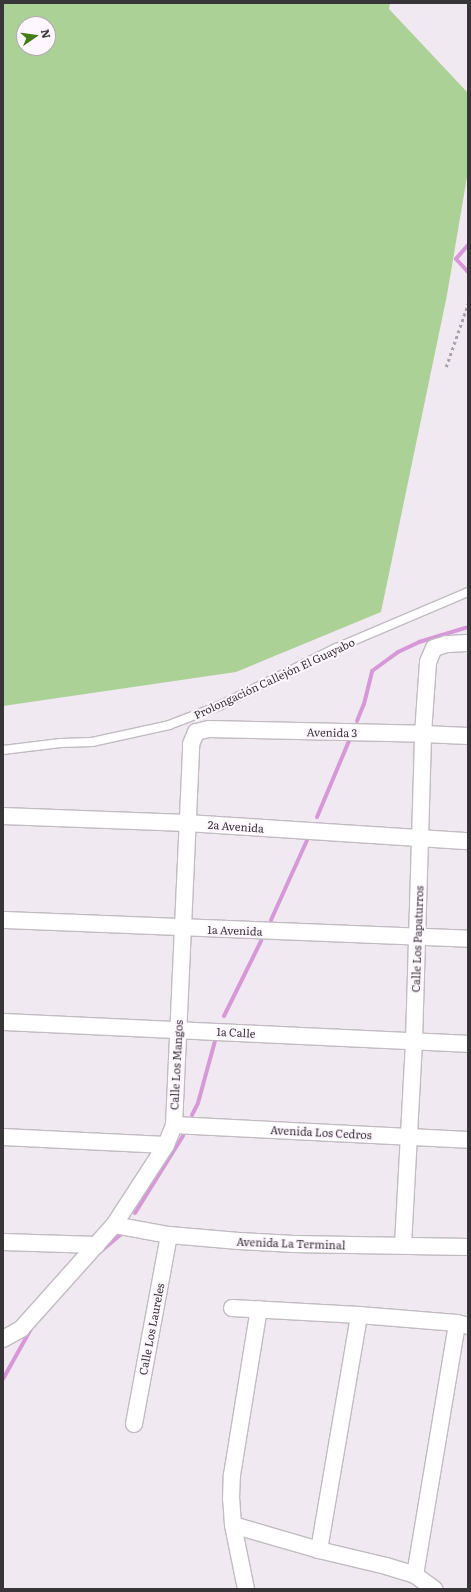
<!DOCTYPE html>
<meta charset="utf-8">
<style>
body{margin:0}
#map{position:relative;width:471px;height:1592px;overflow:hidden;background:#f1e9f1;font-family:Literata,serif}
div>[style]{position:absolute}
.green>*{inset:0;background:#abd197}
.stream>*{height:4px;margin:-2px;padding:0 2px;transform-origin:2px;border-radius:2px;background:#d798d7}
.path>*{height:2.5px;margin-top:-1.25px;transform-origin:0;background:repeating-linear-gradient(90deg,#aaa4aa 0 3px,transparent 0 6px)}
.roads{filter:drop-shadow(1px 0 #c2bbc2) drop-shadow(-1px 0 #c2bbc2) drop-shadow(0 1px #c2bbc2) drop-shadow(0 -1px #c2bbc2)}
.service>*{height:8px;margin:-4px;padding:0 4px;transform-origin:4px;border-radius:4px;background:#fff}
.minor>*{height:16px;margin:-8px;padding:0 8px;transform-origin:8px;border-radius:8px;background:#fff}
span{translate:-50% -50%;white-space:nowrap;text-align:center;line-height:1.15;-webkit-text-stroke:4px #fff7ff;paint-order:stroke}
.street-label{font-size:11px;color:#383538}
.frame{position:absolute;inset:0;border:4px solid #383538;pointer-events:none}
.north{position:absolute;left:16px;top:16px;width:40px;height:40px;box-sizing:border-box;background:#fff7ff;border:1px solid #afa9af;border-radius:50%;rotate:77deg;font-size:11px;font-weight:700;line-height:16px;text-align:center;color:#383538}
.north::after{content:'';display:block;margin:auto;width:14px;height:18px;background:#437d16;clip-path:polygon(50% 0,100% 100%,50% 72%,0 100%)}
</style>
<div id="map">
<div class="green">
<div style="clip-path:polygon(evenodd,3px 3px,390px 3px,389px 9px,468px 93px,468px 171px,447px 295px,381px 612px,236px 672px,3px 706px,3px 3px,24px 24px,48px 24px,48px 48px,24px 48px,24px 24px)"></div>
</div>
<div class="stream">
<div style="left:468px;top:245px;width:18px;rotate:131deg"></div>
<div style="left:456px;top:259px;width:18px;rotate:47deg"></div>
<div style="left:357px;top:721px;width:18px;rotate:-68deg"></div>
<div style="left:364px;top:704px;width:34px;rotate:-76deg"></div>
<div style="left:372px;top:671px;width:32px;rotate:-36deg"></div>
<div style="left:398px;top:652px;width:23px;rotate:-25deg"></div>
<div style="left:419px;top:642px;width:51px;rotate:-17deg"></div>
<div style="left:317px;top:817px;width:82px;rotate:-67.2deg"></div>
<div style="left:271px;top:920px;width:90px;rotate:-65.7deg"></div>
<div style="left:224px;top:1016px;width:84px;rotate:-63.7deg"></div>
<div style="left:192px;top:1115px;width:13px;rotate:-63deg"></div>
<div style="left:198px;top:1103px;width:68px;rotate:-74.7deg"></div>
<div style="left:135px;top:1213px;width:91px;rotate:-58.1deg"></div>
<div style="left:100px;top:1252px;width:31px;rotate:-40deg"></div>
<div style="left:3px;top:1379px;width:57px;rotate:-60.8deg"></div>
</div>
<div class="path">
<div style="left:446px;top:367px;width:67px;rotate:-70.8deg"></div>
</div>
<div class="roads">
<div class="service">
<div style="left:3px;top:750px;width:58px;rotate:-6.9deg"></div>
<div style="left:61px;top:743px;width:31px;rotate:-2deg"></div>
<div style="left:92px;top:742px;width:79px;rotate:-12.4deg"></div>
<div style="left:169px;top:725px;width:56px;rotate:-21deg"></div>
<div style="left:221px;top:705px;width:128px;rotate:-26.4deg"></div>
<div style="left:336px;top:648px;width:143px;rotate:-23deg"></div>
</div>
<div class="minor">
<div style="left:3px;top:816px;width:184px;rotate:2.2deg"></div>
<div style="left:187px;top:823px;width:282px;rotate:3.7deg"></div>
<div style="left:3px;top:920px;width:465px;rotate:2.3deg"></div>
<div style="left:3px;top:1022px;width:466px;rotate:2.7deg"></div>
<div style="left:174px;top:1125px;width:294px;rotate:2.9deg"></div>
<div style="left:3px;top:1137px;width:163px;rotate:2.8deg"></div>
<div style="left:114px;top:1225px;width:56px;rotate:10.3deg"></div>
<div style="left:169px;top:1235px;width:70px;rotate:4.9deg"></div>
<div style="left:239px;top:1241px;width:55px;rotate:3.1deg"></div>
<div style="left:294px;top:1244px;width:174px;rotate:1deg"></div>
<div style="left:3px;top:1242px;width:94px;rotate:1.8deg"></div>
<div style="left:403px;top:1245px;width:204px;rotate:-86.9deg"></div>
<div style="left:414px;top:1041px;width:307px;rotate:-88.3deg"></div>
<div style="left:423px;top:734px;width:72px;rotate:-86deg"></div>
<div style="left:428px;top:662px;width:15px;rotate:-67deg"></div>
<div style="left:434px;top:648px;width:14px;rotate:-17deg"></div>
<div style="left:447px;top:644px;width:21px;rotate:-3deg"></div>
<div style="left:232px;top:1308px;width:127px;rotate:3.2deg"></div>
<div style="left:359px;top:1315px;width:98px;rotate:4.7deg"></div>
<div style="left:457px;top:1323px;width:11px;rotate:15deg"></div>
<div style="left:3px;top:1339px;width:21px;rotate:-29deg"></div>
<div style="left:21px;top:1329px;width:140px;rotate:-48.2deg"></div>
<div style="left:114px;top:1225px;width:95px;rotate:-57deg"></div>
<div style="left:166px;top:1145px;width:22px;rotate:-68deg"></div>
<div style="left:174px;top:1125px;width:381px;rotate:-87.4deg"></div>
<div style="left:191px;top:744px;width:13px;rotate:-67deg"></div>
<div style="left:196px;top:732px;width:13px;rotate:-13deg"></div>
<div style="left:209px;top:729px;width:214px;rotate:1.3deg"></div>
<div style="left:423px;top:734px;width:45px;rotate:2.5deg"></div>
<div style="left:134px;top:1424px;width:192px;rotate:-79.5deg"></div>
<div style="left:233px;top:1525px;width:90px;rotate:16.2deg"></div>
<div style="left:319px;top:1550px;width:69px;rotate:13.4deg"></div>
<div style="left:386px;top:1566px;width:30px;rotate:17deg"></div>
<div style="left:415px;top:1575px;width:24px;rotate:36deg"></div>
<div style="left:319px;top:1550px;width:238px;rotate:-80.3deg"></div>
<div style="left:415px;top:1575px;width:255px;rotate:-80.5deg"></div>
<div style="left:246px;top:1589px;width:65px;rotate:-101.5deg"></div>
<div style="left:233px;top:1525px;width:26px;rotate:-94deg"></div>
<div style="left:231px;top:1499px;width:24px;rotate:-88deg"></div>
<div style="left:232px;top:1475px;width:168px;rotate:-80.8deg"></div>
</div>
</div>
<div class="street-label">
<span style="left:274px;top:678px;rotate:-25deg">Prolongación Callejón El Guayabo</span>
<span style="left:332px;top:732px;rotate:1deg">Avenida 3</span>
<span style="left:236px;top:826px;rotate:4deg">2a Avenida</span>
<span style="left:235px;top:930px;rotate:2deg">1a Avenida</span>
<span style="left:417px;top:939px;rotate:-88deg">Calle Los Papaturros</span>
<span style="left:236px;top:1032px;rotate:3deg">1a Calle</span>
<span style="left:176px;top:1065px;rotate:-87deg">Calle Los Mangos</span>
<span style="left:321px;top:1132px;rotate:3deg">Avenida Los Cedros</span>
<span style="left:291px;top:1243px;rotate:2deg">Avenida La Terminal</span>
<span style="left:151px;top:1329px;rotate:-79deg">Calle Los Laureles</span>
</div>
<div class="frame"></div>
<div class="north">N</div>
</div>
